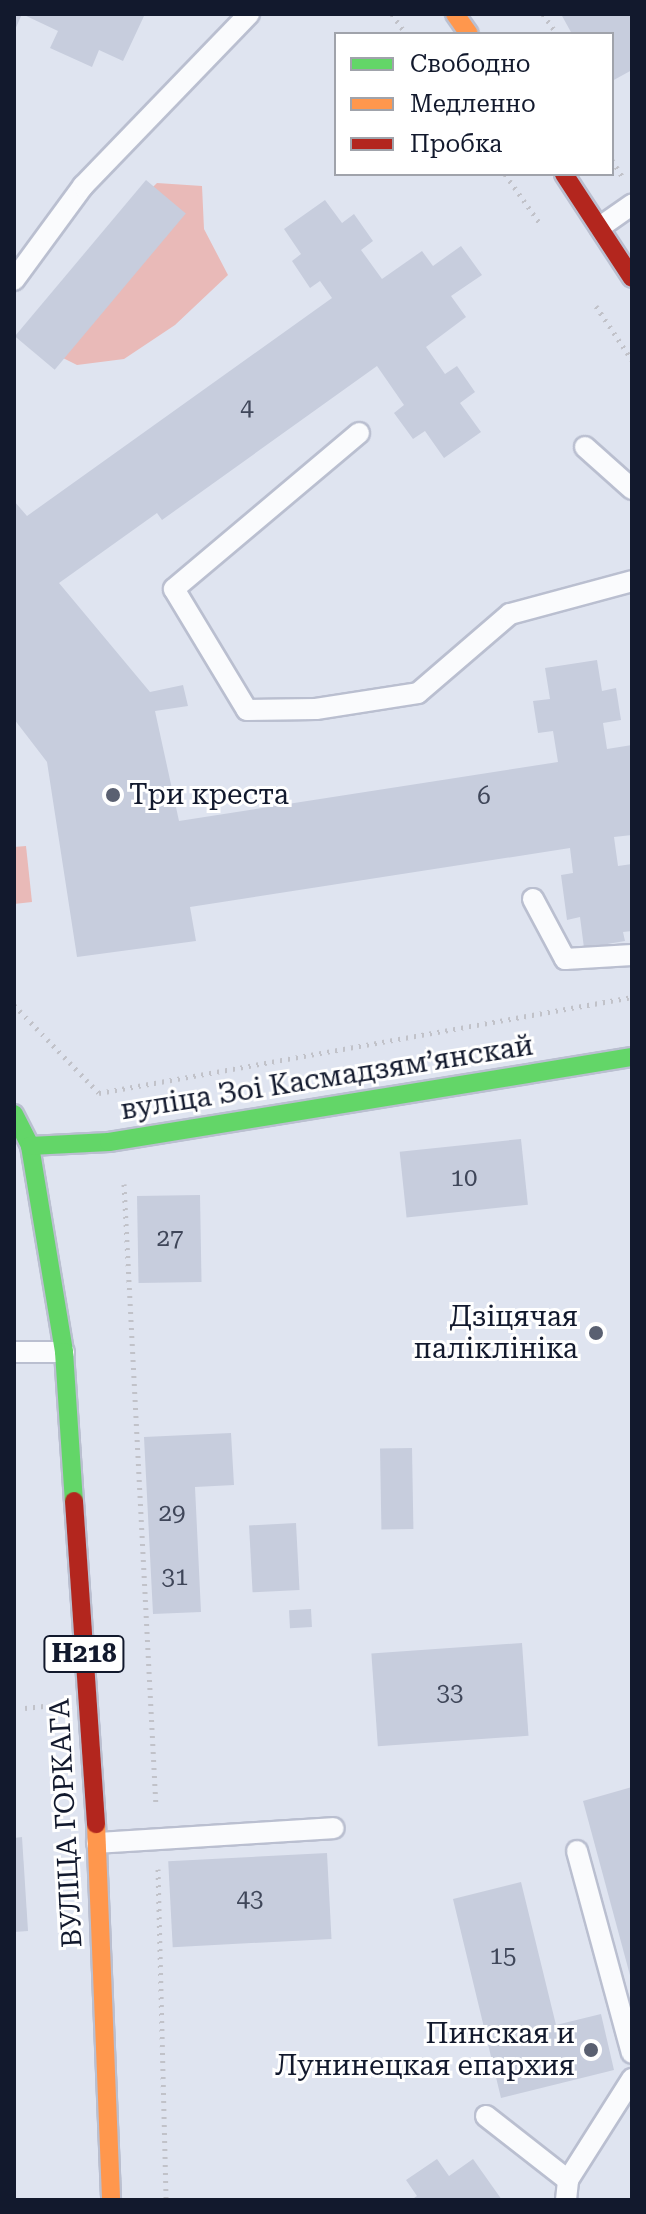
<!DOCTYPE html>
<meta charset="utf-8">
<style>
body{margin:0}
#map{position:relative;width:646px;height:2214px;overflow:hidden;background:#dfe4f0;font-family:"Roboto Serif",serif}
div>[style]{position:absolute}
.green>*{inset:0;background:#e9bab8}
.building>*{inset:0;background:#c7cddd;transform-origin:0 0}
.path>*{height:5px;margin-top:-2.5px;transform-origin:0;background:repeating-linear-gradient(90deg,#c1c2c9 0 2px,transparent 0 8px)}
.roads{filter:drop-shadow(2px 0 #babfd0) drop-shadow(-2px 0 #babfd0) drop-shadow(0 2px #babfd0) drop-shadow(0 -2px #babfd0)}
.lane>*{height:20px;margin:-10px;padding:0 10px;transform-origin:10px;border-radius:10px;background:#fafbfd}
.fast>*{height:18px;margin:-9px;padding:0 9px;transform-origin:9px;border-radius:9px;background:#63d668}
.slow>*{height:18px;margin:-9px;padding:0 9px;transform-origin:9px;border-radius:9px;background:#ff974d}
.jam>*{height:18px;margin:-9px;padding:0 9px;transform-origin:9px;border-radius:9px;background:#b3261e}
.dots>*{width:22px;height:22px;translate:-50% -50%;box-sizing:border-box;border:4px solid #fff;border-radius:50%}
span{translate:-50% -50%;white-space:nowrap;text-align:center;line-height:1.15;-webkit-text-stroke:6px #fff;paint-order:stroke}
.number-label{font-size:24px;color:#3f4659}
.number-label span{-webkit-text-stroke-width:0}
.shield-label span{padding:2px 6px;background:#fff;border:2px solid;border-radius:6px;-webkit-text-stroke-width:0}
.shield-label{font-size:26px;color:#12192d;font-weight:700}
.poi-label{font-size:28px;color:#12192d}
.left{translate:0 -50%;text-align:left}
.right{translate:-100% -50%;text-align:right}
.street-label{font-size:28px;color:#12192d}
.frame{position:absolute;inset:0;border:16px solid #12192d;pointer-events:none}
.legend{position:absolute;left:334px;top:32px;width:280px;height:144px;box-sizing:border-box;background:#fff;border:2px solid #a0a3ab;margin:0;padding:10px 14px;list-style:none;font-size:24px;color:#12192d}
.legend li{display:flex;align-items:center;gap:16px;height:40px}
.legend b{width:40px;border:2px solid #a0a3ab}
</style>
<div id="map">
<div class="green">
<div style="clip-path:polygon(157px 183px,202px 186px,204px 229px,228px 275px,175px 325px,124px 359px,77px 365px,41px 347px,120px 219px)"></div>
<div style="clip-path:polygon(26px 846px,32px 902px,14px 904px,14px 847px)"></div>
</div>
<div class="building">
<div style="clip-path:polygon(14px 14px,140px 14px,144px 16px,123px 61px,99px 50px,92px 67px,50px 48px,58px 31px,22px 14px,14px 32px)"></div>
<div style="clip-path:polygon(561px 14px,632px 14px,632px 70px,612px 81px,612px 34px,572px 34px)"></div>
<div style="left:146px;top:180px;width:52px;height:204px;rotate:40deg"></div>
<div style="clip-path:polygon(325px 200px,342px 223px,354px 214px,373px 241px,361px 250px,382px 279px,422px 251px,433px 266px,461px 246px,482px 275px,451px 296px,466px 317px,426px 347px,445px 374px,457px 366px,475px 392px,460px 403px,481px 432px,444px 458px,425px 431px,413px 439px,394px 413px,404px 405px,377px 366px,162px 520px,157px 513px,59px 583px,150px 692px,183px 685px,188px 706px,155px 711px,179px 821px,558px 762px,553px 731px,538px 733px,533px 701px,550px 699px,545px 668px,597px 660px,602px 691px,616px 688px,621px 720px,603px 723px,607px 749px,632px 745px,632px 835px,614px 837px,618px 866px,632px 864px,632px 931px,623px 932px,625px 941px,584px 948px,580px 917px,567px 920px,561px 875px,573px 873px,570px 848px,190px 907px,196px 941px,77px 957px,47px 762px,14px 719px,14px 501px,27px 516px,332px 298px,320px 281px,310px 288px,292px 261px,301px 254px,284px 229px)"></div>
<div style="left:521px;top:1139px;width:66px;height:122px;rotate:84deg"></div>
<div style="left:200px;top:1195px;width:87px;height:63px;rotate:89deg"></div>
<div style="clip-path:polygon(231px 1433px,234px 1485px,195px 1487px,201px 1612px,153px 1614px,144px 1437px)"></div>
<div style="left:412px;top:1448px;width:81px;height:32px;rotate:89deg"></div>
<div style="left:296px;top:1523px;width:67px;height:47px;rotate:87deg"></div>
<div style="left:311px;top:1609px;width:18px;height:22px;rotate:87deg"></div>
<div style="left:522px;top:1643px;width:93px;height:151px;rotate:86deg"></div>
<div style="clip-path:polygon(632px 1787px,632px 1979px,631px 1979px,583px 1801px)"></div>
<div style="clip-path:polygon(22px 1837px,28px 1931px,14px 1932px,14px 1838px)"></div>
<div style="left:327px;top:1853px;width:86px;height:159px;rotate:87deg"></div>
<div style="clip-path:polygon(521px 1882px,556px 2025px,601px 2014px,614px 2070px,501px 2098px,453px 1899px)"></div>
<div style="clip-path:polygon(437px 2159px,449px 2176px,473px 2159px,502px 2200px,411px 2200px,417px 2196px,406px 2180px)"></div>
</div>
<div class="path">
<div style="left:392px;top:14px;width:24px;rotate:55deg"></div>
<div style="left:543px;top:14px;width:24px;rotate:55deg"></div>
<div style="left:612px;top:160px;width:19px;rotate:58deg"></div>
<div style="left:505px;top:174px;width:59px;rotate:54.7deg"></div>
<div style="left:596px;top:306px;width:65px;rotate:56.3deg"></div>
<div style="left:14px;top:1005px;width:122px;rotate:46deg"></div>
<div style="left:99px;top:1093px;width:542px;rotate:-10.21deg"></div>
<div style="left:124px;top:1184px;width:624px;rotate:87.06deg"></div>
<div style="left:25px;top:1708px;width:19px;rotate:-6deg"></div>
<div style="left:158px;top:1869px;width:331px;rotate:88.6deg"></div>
</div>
<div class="roads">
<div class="lane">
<div style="left:600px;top:227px;width:39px;rotate:-35deg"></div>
<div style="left:14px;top:280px;width:117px;rotate:-53.7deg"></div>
<div style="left:83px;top:186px;width:239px;rotate:-46deg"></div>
<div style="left:359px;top:433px;width:242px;rotate:139.9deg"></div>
<div style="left:174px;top:589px;width:141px;rotate:58.9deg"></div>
<div style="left:247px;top:710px;width:69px;rotate:-0.8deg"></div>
<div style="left:316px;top:709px;width:103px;rotate:-8.9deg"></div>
<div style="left:418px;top:693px;width:121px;rotate:-40.7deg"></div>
<div style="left:510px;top:614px;width:126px;rotate:-15.1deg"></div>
<div style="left:585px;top:447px;width:63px;rotate:41.8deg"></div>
<div style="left:533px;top:899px;width:68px;rotate:61.9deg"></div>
<div style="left:565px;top:959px;width:67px;rotate:-3.4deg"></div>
<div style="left:14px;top:1352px;width:50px"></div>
<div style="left:97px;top:1843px;width:237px;rotate:-3.6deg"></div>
<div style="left:577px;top:1851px;width:209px;rotate:74.8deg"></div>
<div style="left:486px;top:2116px;width:104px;rotate:38deg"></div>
<div style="left:566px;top:2200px;width:20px;rotate:-84deg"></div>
<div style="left:568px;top:2180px;width:120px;rotate:-57.6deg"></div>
</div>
<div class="fast">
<div style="left:14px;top:1114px;width:36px;rotate:63deg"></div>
<div style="left:30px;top:1146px;width:209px;rotate:80.6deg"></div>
<div style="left:64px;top:1352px;width:149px;rotate:86.2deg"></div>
<div style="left:30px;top:1146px;width:79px;rotate:-2.9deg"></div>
<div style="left:109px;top:1142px;width:530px;rotate:-9.23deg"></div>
</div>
<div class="slow">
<div style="left:455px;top:14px;width:24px;rotate:55deg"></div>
<div style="left:96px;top:1824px;width:376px;rotate:87.7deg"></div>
</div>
<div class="jam">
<div style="left:564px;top:174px;width:124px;rotate:56.8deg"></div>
<div style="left:74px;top:1501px;width:324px;rotate:86.1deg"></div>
</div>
</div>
<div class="dots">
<div style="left:113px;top:795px;background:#5a6071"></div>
<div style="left:596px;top:1333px;background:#5a6071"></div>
<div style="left:591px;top:2050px;background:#5a6071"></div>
</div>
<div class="number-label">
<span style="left:247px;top:409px">4</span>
<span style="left:484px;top:797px">6</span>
<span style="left:464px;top:1179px">10</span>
<span style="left:170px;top:1239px">27</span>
<span style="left:172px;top:1514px">29</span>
<span style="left:175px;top:1578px">31</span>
<span style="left:450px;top:1694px">33</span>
<span style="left:250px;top:1900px">43</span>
<span style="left:503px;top:1957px">15</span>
</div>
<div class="shield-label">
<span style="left:84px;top:1654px">Н218</span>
</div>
<div class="poi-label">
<span class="left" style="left:129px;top:795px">Три креста</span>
<span class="right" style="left:578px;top:1333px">Дзіцячая<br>паліклініка</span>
<span class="right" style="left:575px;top:2050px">Пинская и<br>Лунинецкая епархия</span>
</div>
<div class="street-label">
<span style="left:327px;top:1078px;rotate:-9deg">вуліца Зоі Касмадзямʼянскай</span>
<span style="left:66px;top:1823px;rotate:-93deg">ВУЛІЦА ГОРКАГА</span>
</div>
<div class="frame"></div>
<ul class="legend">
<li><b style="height:10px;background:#63d668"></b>Свободно</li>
<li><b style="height:10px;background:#ff974d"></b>Медленно</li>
<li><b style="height:10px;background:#b3261e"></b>Пробка</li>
</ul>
</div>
